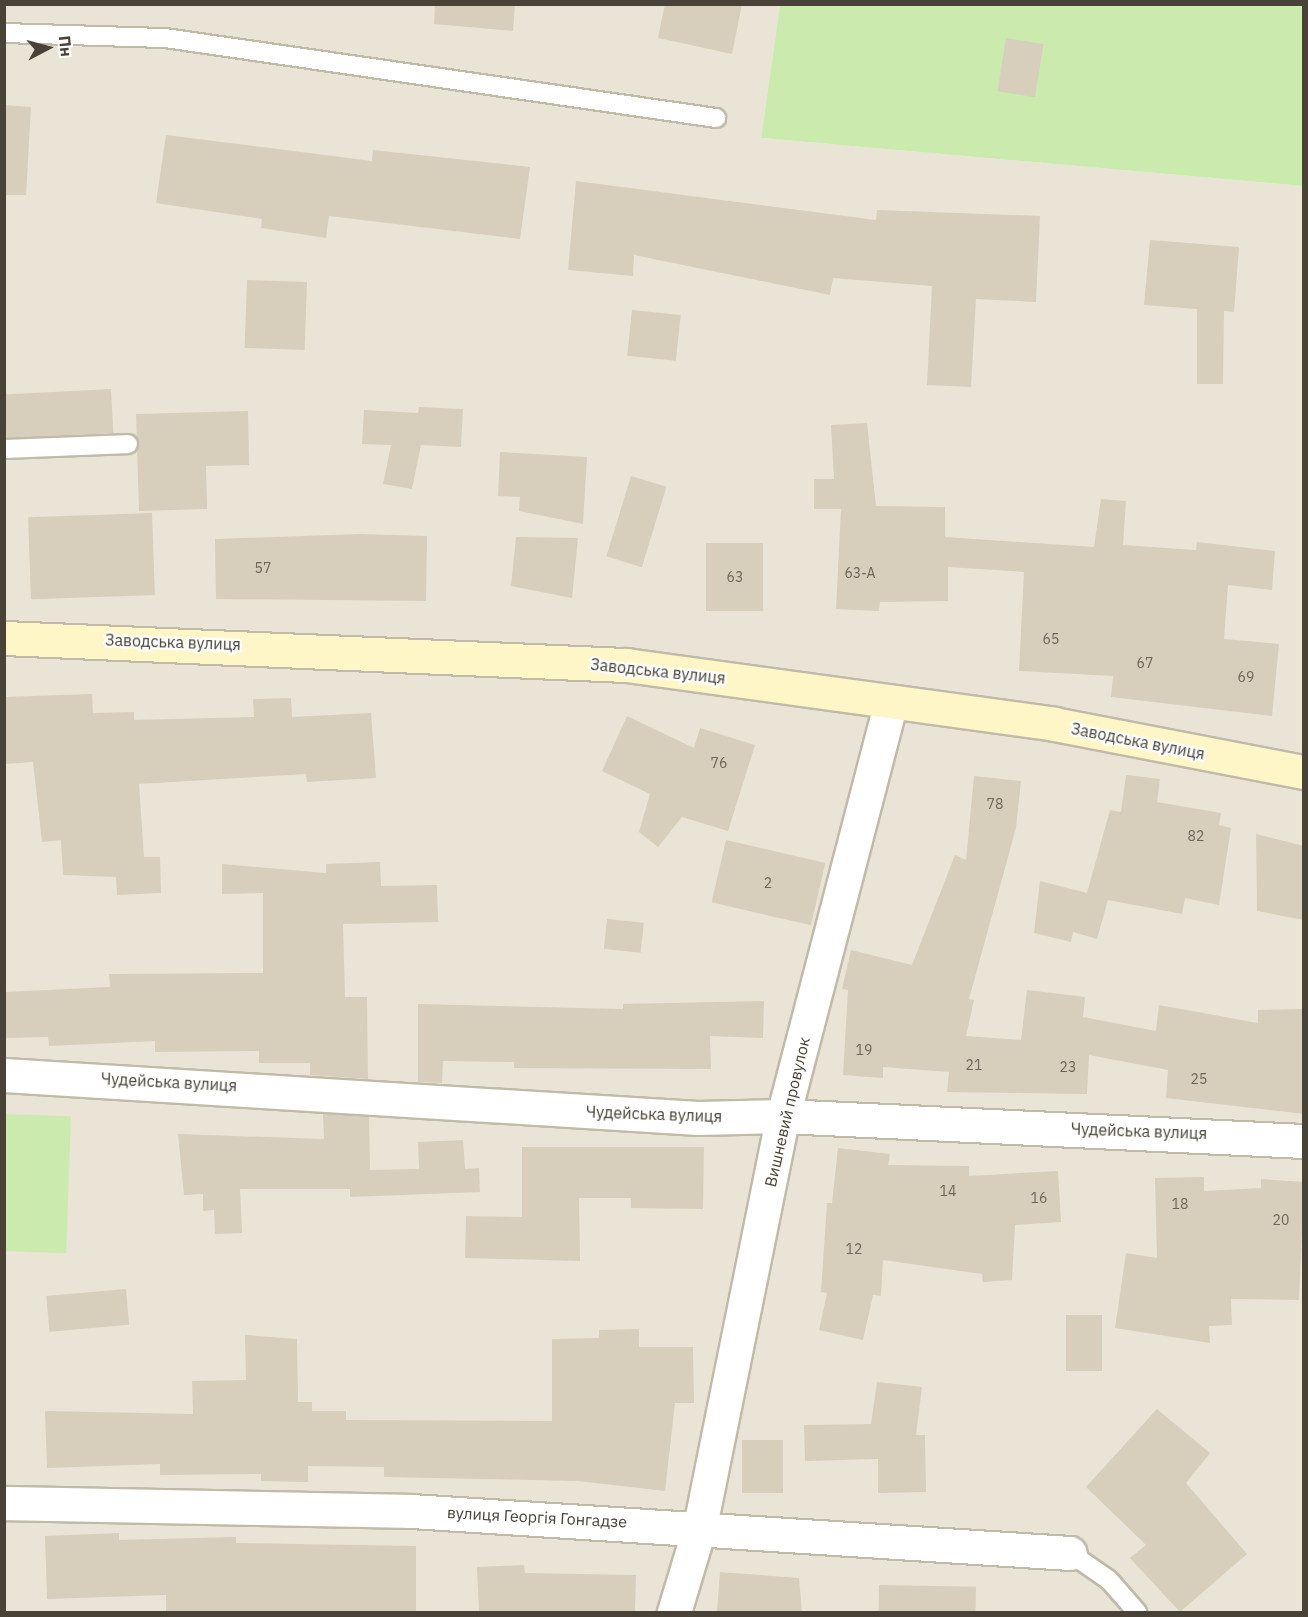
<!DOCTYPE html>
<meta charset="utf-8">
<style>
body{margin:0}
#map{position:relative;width:1308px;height:1617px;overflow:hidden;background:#f5f2e7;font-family:"IBM Plex Sans",sans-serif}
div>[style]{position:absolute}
.residential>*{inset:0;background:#e9e4d5}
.green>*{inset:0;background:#cbebae;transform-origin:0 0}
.building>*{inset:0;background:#d7cfbc;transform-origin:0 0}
.roads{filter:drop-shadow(2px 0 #c1baa9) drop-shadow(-2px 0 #c1baa9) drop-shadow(0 2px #c1baa9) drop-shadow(0 -2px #c1baa9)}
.service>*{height:18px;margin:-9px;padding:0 9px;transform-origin:9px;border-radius:9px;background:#fff}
.minor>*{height:33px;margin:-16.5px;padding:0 16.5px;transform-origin:16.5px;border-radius:16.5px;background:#fff}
.secondary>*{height:33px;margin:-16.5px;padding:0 16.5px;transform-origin:16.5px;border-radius:16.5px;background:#fff6c7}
span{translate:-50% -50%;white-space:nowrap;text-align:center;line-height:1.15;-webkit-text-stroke:4.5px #fff;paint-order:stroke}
.number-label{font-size:14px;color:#6c6658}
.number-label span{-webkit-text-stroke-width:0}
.street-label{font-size:16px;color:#484336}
.frame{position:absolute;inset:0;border:6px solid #484336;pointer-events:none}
.north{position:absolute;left:18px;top:18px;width:60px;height:60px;-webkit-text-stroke:4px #fff;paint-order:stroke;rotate:84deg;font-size:16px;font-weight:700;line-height:24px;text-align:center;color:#484336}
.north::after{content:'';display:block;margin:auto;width:21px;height:27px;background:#484336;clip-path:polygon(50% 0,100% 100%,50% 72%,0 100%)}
</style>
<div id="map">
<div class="residential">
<div style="clip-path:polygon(5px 5px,780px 5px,761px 138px,1303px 186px,1303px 1612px,5px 1612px)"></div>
</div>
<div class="green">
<div style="clip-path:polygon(780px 5px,1303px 5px,1303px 186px,761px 138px)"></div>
<div style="left:5px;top:1114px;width:66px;height:137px;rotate:2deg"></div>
</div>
<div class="building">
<div style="clip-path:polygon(435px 4px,515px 4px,513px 31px,434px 24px)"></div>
<div style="clip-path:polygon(665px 4px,742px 4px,732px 54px,658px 38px)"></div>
<div style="left:1006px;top:38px;width:38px;height:54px;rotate:9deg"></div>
<div style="clip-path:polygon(4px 105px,31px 107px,26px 195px,4px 195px)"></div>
<div style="clip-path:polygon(166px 135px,372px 161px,373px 150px,530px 167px,520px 239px,329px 216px,326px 238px,261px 228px,262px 219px,156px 203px)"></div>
<div style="clip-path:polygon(576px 181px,876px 220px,877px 210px,1040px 216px,1036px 302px,976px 299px,971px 387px,927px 385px,932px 286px,833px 278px,830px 295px,634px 255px,633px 276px,568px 270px)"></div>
<div style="clip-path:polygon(1150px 240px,1239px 247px,1234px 312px,1224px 311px,1223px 384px,1197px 384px,1197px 309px,1144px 305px)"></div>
<div style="left:247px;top:280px;width:60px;height:68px;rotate:2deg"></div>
<div style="left:632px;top:310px;width:49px;height:46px;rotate:6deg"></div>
<div style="left:111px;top:389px;width:44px;height:107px;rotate:87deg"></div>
<div style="clip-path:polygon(419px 407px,463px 409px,461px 447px,421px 445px,412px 489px,383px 484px,391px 445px,362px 444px,364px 410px,418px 413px)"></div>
<div style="clip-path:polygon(248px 411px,249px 465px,206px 466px,207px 509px,139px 511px,136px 414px)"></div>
<div style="clip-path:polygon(867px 423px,876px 506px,945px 507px,945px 537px,1094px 547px,1101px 499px,1126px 501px,1123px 545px,1196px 550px,1197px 542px,1275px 551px,1272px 590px,1228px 585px,1224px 639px,1279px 644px,1272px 716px,1111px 697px,1113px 676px,1019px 671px,1024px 572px,948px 567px,948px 601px,880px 602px,879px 611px,836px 609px,841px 509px,814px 509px,814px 479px,834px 479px,831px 425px)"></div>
<div style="clip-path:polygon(500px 452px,587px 457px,583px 524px,519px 511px,520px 497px,498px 496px)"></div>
<div style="left:631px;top:476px;width:37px;height:84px;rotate:17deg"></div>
<div style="left:152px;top:513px;width:82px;height:124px;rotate:88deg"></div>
<div style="clip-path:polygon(359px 534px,427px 536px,426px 601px,216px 599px,215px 539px)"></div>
<div style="clip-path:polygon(516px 537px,578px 538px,572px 598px,511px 586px)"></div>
<div style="left:706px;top:543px;width:57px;height:68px"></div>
<div style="clip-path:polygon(92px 694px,93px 713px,134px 712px,134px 720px,254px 717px,253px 699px,291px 698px,292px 717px,371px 713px,376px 778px,307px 782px,306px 774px,139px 784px,144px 857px,160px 857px,161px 893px,117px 895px,116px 877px,63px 875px,61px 840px,42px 842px,33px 762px,4px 764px,4px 697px)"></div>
<div style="clip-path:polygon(627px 716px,694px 748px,700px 728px,755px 745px,728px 831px,682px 817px,658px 847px,639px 832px,650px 794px,602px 771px)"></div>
<div style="clip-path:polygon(1126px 775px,1160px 779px,1157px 802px,1221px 813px,1219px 825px,1231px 828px,1219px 905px,1185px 898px,1182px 914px,1108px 900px,1097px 939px,1073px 932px,1071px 942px,1034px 933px,1040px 881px,1087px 893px,1110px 810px,1121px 812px)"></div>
<div style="clip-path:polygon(974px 776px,1021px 781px,1016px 828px,969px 999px,974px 1000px,966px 1036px,1021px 1040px,1027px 990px,1085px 997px,1083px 1017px,1156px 1031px,1159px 1005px,1258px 1023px,1258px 1010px,1304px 1009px,1304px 1114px,1166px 1098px,1168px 1070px,1089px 1055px,1087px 1094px,947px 1092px,949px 1072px,883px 1067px,883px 1078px,843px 1075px,848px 990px,842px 989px,851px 950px,912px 965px,955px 855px,966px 860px)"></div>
<div style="clip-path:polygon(1256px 834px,1304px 846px,1304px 920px,1257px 911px)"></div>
<div style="left:726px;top:840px;width:102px;height:64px;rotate:13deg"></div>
<div style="clip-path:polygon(380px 862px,381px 886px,437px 885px,438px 922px,343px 924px,345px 997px,367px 997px,368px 1079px,310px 1075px,310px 1063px,259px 1063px,259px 1051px,155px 1052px,155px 1041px,49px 1046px,48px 1037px,4px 1038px,4px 992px,110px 987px,109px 974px,263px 973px,263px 893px,222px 894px,222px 864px,326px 873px,326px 864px)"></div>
<div style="left:607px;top:919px;width:37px;height:30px;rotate:6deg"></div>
<div style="clip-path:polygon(764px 1001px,763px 1038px,710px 1036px,711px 1069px,514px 1068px,514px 1062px,443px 1061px,442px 1083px,418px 1082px,418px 1004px,623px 1009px,623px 1004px)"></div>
<div style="clip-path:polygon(323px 1114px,369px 1116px,370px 1170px,419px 1169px,418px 1142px,463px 1140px,465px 1169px,479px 1168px,480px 1192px,350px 1197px,350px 1189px,240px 1189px,242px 1233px,215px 1234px,214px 1210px,203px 1211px,203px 1194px,184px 1195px,178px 1134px,324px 1139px)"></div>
<div style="clip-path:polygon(522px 1147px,704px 1147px,703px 1209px,631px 1208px,631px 1198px,579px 1198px,580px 1261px,465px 1258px,466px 1216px,522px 1217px)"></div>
<div style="clip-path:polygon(838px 1148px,890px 1154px,888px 1165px,969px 1166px,969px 1176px,1058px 1171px,1061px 1222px,1015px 1225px,1012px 1280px,983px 1282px,982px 1274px,883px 1260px,881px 1296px,873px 1295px,863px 1340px,819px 1330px,827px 1293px,821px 1292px,827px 1203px,832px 1203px)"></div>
<div style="clip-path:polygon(1204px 1177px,1204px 1191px,1261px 1188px,1261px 1179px,1304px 1182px,1299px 1300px,1231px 1299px,1232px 1325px,1209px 1326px,1210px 1343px,1115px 1328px,1126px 1253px,1157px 1258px,1155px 1178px)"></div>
<div style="left:126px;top:1289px;width:36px;height:80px;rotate:85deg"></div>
<div style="left:1066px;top:1315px;width:36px;height:56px"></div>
<div style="clip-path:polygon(639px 1329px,639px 1347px,693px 1347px,694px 1403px,675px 1403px,665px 1491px,578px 1481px,384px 1477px,384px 1467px,308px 1466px,308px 1482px,261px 1481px,261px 1474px,160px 1475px,160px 1464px,47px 1468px,45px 1411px,193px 1414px,192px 1381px,246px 1380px,245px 1335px,297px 1339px,298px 1402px,312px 1402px,312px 1411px,346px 1411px,346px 1420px,552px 1421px,552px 1339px,599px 1338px,599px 1330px)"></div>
<div style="clip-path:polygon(877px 1382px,922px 1387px,916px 1435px,925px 1435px,926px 1492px,878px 1493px,878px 1459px,805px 1461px,804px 1425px,871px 1424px)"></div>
<div style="clip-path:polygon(1157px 1409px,1210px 1453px,1186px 1483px,1247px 1554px,1180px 1612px,1130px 1558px,1146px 1545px,1086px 1487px)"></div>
<div style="left:742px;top:1440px;width:41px;height:53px"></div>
<div style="clip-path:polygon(119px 1533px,119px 1540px,236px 1537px,236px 1543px,416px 1546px,416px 1612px,166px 1611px,166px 1595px,47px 1599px,45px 1536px)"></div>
<div style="clip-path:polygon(524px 1565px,525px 1573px,636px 1575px,635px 1612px,479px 1612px,477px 1567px)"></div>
<div style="clip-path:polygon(720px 1572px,799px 1578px,802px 1612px,717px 1612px)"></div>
<div style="left:879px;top:1585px;width:97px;height:27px;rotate:1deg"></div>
</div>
<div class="roads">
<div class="service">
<div style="left:4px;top:33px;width:161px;rotate:1.8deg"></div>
<div style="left:165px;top:38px;width:557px;rotate:8.26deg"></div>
<div style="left:4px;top:449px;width:124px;rotate:-2.3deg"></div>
<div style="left:1070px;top:1553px;width:47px;rotate:34.7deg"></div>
<div style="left:1109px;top:1580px;width:43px;rotate:48.8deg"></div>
</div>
<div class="minor">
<div style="left:4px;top:1075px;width:695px;rotate:3.55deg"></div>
<div style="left:698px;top:1118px;width:85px;rotate:-1.3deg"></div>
<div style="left:783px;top:1116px;width:522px;rotate:2.75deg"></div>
<div style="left:4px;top:1503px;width:407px;rotate:1.1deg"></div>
<div style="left:411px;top:1511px;width:660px;rotate:3.65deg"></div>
<div style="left:674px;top:1612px;width:90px;rotate:-73.2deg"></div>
<div style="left:700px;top:1526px;width:418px;rotate:-78.6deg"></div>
<div style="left:783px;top:1116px;width:428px;rotate:-75.4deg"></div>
</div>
<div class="secondary">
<div style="left:4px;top:638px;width:623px;rotate:2.49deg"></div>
<div style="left:626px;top:665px;width:432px;rotate:7.8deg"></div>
<div style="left:1054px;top:724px;width:255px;rotate:10.9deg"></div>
</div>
</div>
<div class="number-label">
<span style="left:263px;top:568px">57</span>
<span style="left:860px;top:573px">63-А</span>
<span style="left:735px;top:577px">63</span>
<span style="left:1051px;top:639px">65</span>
<span style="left:1145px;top:663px">67</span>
<span style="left:1246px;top:677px">69</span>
<span style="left:719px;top:763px">76</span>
<span style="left:995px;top:804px">78</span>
<span style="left:1196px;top:836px">82</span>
<span style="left:768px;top:883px">2</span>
<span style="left:864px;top:1050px">19</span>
<span style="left:974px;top:1065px">21</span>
<span style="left:1068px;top:1067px">23</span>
<span style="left:1199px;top:1079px">25</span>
<span style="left:948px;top:1191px">14</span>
<span style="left:1039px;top:1198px">16</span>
<span style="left:1180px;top:1204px">18</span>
<span style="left:1281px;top:1220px">20</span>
<span style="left:854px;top:1249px">12</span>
</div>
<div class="street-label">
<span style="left:173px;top:642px;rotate:2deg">Заводська вулиця</span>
<span style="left:658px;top:671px;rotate:6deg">Заводська вулиця</span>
<span style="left:1138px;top:741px;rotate:11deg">Заводська вулиця</span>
<span style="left:169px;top:1082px;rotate:3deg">Чудейська вулиця</span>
<span style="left:787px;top:1112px;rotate:-77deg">Вишневий провулок</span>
<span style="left:654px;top:1114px;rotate:2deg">Чудейська вулиця</span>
<span style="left:1139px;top:1131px;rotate:2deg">Чудейська вулиця</span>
<span style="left:537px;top:1517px;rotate:3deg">вулиця Георгія Гонгадзе</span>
</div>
<div class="frame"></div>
<div class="north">Пн</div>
</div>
